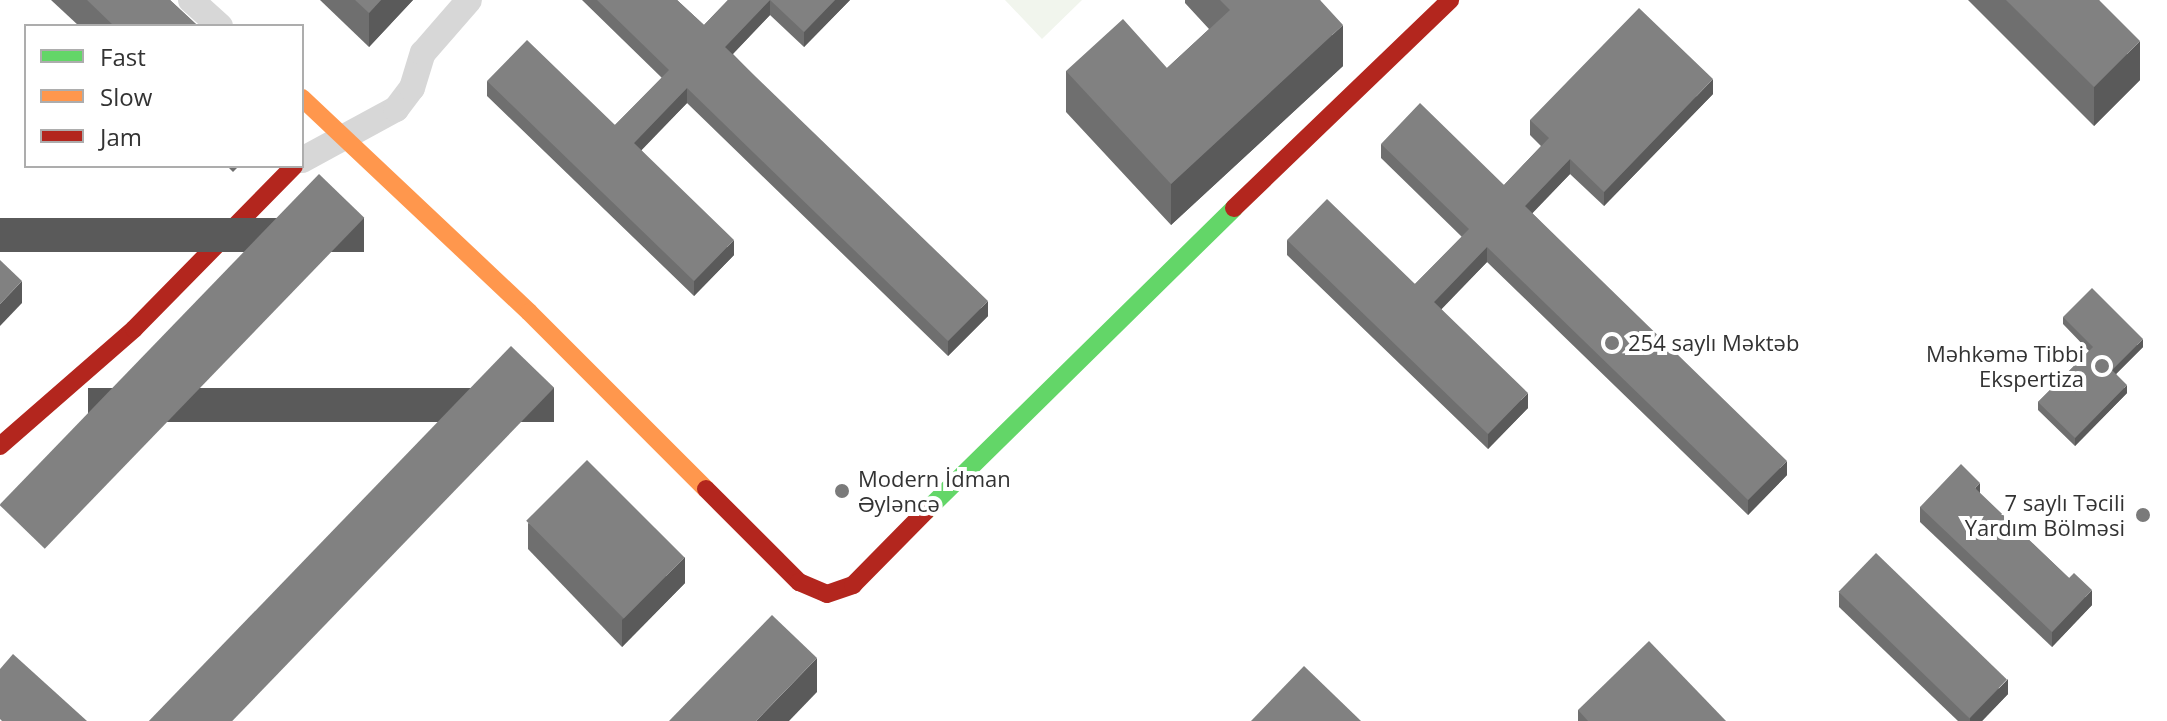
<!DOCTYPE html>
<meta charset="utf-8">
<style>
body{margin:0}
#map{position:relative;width:2167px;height:721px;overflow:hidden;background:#fff;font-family:"Open Sans",sans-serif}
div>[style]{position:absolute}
.green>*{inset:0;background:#f1f5ed}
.street>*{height:26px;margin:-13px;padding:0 13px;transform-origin:13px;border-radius:13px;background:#d7d7d7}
.fast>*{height:18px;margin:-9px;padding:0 9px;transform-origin:9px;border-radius:9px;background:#63d668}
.slow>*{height:18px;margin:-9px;padding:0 9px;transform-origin:9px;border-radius:9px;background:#ff974d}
.jam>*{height:18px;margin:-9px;padding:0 9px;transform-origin:9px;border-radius:9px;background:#b3261e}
.wall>*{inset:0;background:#6f6f6f}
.shaded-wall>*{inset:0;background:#5a5a5a;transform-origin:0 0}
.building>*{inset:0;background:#818181;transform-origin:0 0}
.dots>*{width:22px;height:22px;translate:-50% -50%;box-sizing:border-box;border:4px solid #fff;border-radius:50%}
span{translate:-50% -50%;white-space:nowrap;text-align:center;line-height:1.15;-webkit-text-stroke:8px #fff;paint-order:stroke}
.poi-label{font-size:22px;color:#333}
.left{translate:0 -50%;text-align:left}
.right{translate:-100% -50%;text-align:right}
.legend{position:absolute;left:24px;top:24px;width:280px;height:144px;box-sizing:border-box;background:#fff;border:2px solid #adadad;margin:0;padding:10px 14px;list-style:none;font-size:24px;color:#333}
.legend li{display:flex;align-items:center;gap:16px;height:40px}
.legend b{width:40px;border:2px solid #adadad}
</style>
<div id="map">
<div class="green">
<div style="clip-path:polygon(1005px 0,1082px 0,1042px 39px)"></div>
</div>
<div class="street">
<div style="left:191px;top:0;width:39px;rotate:42deg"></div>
<div style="left:302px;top:160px;width:107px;rotate:-28.5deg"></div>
<div style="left:396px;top:109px;width:26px;rotate:-53deg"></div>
<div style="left:412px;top:88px;width:37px;rotate:-73deg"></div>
<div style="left:423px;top:53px;width:70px;rotate:-49deg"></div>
</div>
<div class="fast">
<div style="left:926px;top:511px;width:432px;rotate:-44.5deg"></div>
</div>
<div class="slow">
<div style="left:302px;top:98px;width:312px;rotate:43.3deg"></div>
<div style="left:529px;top:312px;width:250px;rotate:45deg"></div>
</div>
<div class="jam">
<div style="left:1234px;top:208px;width:300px;rotate:-43.9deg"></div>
<div style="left:0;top:446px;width:178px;rotate:-41.1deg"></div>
<div style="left:134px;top:329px;width:228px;rotate:-45.5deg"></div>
<div style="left:706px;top:489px;width:132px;rotate:45deg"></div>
<div style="left:799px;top:582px;width:30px;rotate:23deg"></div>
<div style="left:827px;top:594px;width:28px;rotate:-19deg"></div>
<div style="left:853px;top:585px;width:104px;rotate:-45.4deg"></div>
</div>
<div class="wall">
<div style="clip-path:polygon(51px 0,170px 0,198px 26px,79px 26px)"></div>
<div style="clip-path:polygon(320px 0,413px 0,369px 47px)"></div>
<div style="clip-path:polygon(582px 0,677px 0,704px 25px,728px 0,850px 0,804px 47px,770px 15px,733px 54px,988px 316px,948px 356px,687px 103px,641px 150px,734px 255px,694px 296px,487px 96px,487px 81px,615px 125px,662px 78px)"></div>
<div style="clip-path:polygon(1185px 0,1320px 0,1343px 66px,1171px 225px,1066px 112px,1066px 71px,1167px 68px,1209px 29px,1185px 3px)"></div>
<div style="clip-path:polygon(1968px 0,2099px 0,2140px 80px,2094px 126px)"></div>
<div style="clip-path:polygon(1713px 94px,1604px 206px,1570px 174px,1532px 213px,1787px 475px,1748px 515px,1487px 262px,1441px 309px,1528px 408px,1488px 449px,1287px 255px,1287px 240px,1415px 284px,1462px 237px,1381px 158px,1381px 144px,1504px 185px,1541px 146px,1530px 135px,1530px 120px)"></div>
<div style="clip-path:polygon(227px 166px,239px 166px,233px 172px)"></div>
<div style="clip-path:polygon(2063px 317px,2143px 347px,2116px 374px,2127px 393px,2075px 446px,2038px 410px,2038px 402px,2089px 351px,2063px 324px)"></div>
<div style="clip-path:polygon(1980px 494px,2069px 578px,2092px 605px,2052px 647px,1920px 522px,1920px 507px)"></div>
<div style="clip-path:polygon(528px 523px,685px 583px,622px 647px,528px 549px)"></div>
<div style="clip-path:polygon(1839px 592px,2008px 694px,1982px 721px,1958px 721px,1839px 607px)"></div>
<div style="clip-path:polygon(1578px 710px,1726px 721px,1578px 721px)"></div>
</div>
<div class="shaded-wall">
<div style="clip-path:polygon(381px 0,413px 0,369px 47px,369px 13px)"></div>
<div style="clip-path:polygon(770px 0,770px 15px,725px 62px,725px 47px)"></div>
<div style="clip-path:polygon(835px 0,850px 0,804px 47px,804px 32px)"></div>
<div style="clip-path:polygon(1343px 25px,1343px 66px,1171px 225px,1171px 184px)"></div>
<div style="clip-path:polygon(2140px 41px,2140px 80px,2094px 126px,2094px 87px)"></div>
<div style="clip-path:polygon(1713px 79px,1713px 94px,1604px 206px,1604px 192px)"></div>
<div style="clip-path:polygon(687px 88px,687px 103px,634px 158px,634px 143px)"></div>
<div style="clip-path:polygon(1570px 159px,1570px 174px,1525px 221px,1525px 206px)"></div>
<div style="left:364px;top:218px;width:34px;height:524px;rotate:90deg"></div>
<div style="clip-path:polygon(734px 240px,734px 255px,694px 296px,694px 281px)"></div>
<div style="clip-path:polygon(1487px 247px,1487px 262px,1434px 317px,1434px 302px)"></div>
<div style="clip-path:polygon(22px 281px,22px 303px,0 326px,0 304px)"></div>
<div style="clip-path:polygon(988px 301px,988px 316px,948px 356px,948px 341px)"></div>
<div style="clip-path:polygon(2143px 339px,2143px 347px,2112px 378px,2112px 370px)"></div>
<div style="clip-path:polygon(2127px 385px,2127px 393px,2075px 446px,2075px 438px)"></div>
<div style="left:554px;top:388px;width:34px;height:466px;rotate:90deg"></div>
<div style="clip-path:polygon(1528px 393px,1528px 408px,1488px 449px,1488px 434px)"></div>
<div style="clip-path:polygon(1787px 461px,1787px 475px,1748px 515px,1748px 500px)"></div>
<div style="clip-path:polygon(1980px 483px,1980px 498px,1975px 488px)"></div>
<div style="clip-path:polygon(685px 557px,685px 583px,622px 647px,622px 620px)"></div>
<div style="clip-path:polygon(2092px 590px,2092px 605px,2052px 647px,2052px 632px)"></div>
<div style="clip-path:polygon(817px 658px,817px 692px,789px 721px,756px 721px)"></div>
<div style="clip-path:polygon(2008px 679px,2008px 694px,1982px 721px,1970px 721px,1970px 718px)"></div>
</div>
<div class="building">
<div style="clip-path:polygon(87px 0,170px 0,198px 26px,114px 26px)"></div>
<div style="clip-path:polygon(355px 0,381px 0,369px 13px)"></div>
<div style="clip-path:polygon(597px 0,677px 0,704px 25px,728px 0,835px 0,804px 32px,770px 0,725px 47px,988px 301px,948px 341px,687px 88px,634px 143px,734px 240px,694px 281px,487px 81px,527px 40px,615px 125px,669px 70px)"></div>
<div style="clip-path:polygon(1220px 0,1320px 0,1343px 25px,1171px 184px,1066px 71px,1123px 19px,1167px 68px,1230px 10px)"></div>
<div style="clip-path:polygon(2006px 0,2099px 0,2140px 41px,2094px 87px)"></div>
<div style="clip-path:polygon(1639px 8px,1713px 79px,1604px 192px,1570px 159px,1525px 206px,1787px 461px,1748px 500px,1487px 247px,1434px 302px,1528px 393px,1488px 434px,1287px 240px,1327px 199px,1415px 284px,1469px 229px,1381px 144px,1420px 103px,1504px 185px,1549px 138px,1530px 120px)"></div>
<div style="left:319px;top:174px;width:63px;height:460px;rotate:44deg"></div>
<div style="clip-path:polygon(0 260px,22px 281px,0 304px)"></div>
<div style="clip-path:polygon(2092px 288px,2143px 339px,2112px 370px,2127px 385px,2075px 438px,2038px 402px,2093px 347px,2063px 317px)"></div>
<div style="left:511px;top:346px;width:60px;height:525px;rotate:44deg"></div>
<div style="left:587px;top:460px;width:138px;height:86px;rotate:45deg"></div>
<div style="clip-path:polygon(1961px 464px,1980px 483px,1975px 488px,2069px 578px,2074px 573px,2092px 590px,2052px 632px,1920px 507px)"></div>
<div style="left:1876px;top:553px;width:182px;height:54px;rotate:44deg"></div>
<div style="clip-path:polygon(772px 615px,817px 658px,756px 721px,669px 721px)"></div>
<div style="clip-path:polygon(1649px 641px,1726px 721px,1588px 721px,1578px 710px)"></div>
<div style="clip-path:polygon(13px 654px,87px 721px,2px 721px,0 719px,0 669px)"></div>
<div style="clip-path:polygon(1304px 666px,1361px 721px,1251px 721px)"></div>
</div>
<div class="dots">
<div style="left:1612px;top:343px;background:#7a7a7a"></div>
<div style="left:2102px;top:366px;background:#7a7a7a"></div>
<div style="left:842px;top:491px;background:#7a7a7a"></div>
<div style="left:2143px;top:515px;background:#7a7a7a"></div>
</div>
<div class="poi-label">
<span class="left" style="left:1628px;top:343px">254 saylı Məktəb</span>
<span class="right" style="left:2084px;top:366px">Məhkəmə Tibbi<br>Ekspertiza</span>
<span class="left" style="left:858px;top:491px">Modern İdman<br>Əyləncə</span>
<span class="right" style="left:2125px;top:515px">7 saylı Təcili<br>Yardım Bölməsi</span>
</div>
<ul class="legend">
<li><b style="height:10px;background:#63d668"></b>Fast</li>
<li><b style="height:10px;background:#ff974d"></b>Slow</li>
<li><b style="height:10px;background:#b3261e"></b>Jam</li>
</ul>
</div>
